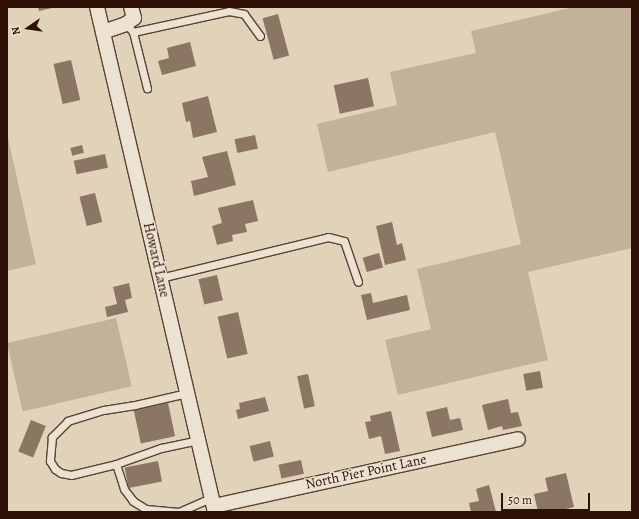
<!DOCTYPE html>
<style>
body{margin:0}
#map{position:relative;width:639px;height:519px;overflow:hidden;background:#e1d2ba;font-family:Alegreya,serif}
div>[style]{position:absolute}
.green>*{inset:0;background:#c3b19b;transform-origin:0 0}
.building>*{inset:0;background:#8b7563;transform-origin:0 0}
.roads{filter:drop-shadow(1px 0 #5b4132) drop-shadow(-1px 0 #5b4132) drop-shadow(0 1px #5b4132) drop-shadow(0 -1px #5b4132)}
.service>*{height:7px;margin:-3.5px;padding:0 3.5px;transform-origin:3.5px;border-radius:3.5px;background:#ece2d2}
.minor>*{height:14px;margin:-7px;padding:0 7px;transform-origin:7px;border-radius:7px;background:#ece2d2}
span{translate:-50% -50%;white-space:nowrap;text-align:center;line-height:1.15;-webkit-text-stroke:3px #ece2d2;paint-order:stroke}
.street-label{font-size:14px;color:#2e1104}
.frame{position:absolute;inset:0;border:8px solid #2e1104;pointer-events:none}
.north{position:absolute;left:8px;top:8px;width:40px;height:40px;-webkit-text-stroke:3px #ece2d2;paint-order:stroke;rotate:257deg;font-size:11px;font-weight:700;line-height:16px;text-align:center;color:#2e1104}
.north::after{content:'';display:block;margin:auto;width:14px;height:18px;background:#2e1104;clip-path:polygon(50% 0,100% 100%,50% 72%,0 100%)}
.scale{position:absolute;left:501px;top:493px;width:89px;height:18px;box-sizing:border-box;border:2px solid #2e1104;border-top:0;padding-left:5px;font-size:12px;line-height:14px;white-space:nowrap;color:#2e1104;-webkit-text-stroke:3px #ece2d2;paint-order:stroke}
</style>
<div id="map">
<div class="green">
<div style="clip-path:polygon(574px 7px,632px 7px,632px 248px,528px 272px,548px 360px,398px 395px,385px 340px,431px 329px,417px 269px,521px 244px,495px 132px,328px 172px,317px 124px,397px 105px,390px 72px,476px 53px,471px 31px)"></div>
<div style="clip-path:polygon(7px 133px,36px 264px,7px 271px)"></div>
<div style="left:116px;top:318px;width:70px;height:112px;rotate:77deg"></div>
</div>
<div class="building">
<div style="clip-path:polygon(38px 7px,52px 7px,52px 8px,39px 11px)"></div>
<div style="left:278px;top:14px;width:43px;height:16px;rotate:75deg"></div>
<div style="clip-path:polygon(190px 42px,196px 66px,162px 75px,158px 61px,169px 58px,167px 48px)"></div>
<div style="left:71px;top:60px;width:41px;height:18px;rotate:77deg"></div>
<div style="left:368px;top:78px;width:29px;height:35px;rotate:78deg"></div>
<div style="clip-path:polygon(208px 96px,217px 132px,193px 138px,190px 121px,186px 122px,182px 103px)"></div>
<div style="left:255px;top:135px;width:14px;height:21px;rotate:78deg"></div>
<div style="left:82px;top:145px;width:8px;height:12px;rotate:76deg"></div>
<div style="clip-path:polygon(227px 151px,236px 185px,194px 196px,191px 181px,208px 177px,202px 157px)"></div>
<div style="left:105px;top:154px;width:14px;height:32px;rotate:78deg"></div>
<div style="left:95px;top:193px;width:30px;height:16px;rotate:76deg"></div>
<div style="clip-path:polygon(253px 200px,258px 221px,245px 224px,247px 232px,232px 235px,233px 241px,217px 245px,212px 226px,222px 223px,218px 208px)"></div>
<div style="clip-path:polygon(392px 222px,397px 245px,402px 243px,406px 260px,385px 265px,376px 226px)"></div>
<div style="left:379px;top:253px;width:15px;height:17px;rotate:74deg"></div>
<div style="left:217px;top:275px;width:26px;height:19px;rotate:77deg"></div>
<div style="clip-path:polygon(129px 283px,132px 298px,125px 300px,128px 312px,107px 317px,105px 307px,117px 304px,113px 287px)"></div>
<div style="clip-path:polygon(371px 293px,373px 303px,407px 295px,410px 310px,367px 320px,361px 295px)"></div>
<div style="left:238px;top:312px;width:43px;height:21px;rotate:77deg"></div>
<div style="left:540px;top:371px;width:17px;height:17px;rotate:80deg"></div>
<div style="left:308px;top:374px;width:33px;height:11px;rotate:78deg"></div>
<div style="clip-path:polygon(265px 397px,269px 411px,238px 419px,236px 410px,240px 409px,239px 403px)"></div>
<div style="clip-path:polygon(508px 399px,511px 413px,518px 412px,522px 426px,503px 430px,502px 426px,488px 430px,482px 405px)"></div>
<div style="left:168px;top:403px;width:34px;height:35px;rotate:78deg"></div>
<div style="clip-path:polygon(447px 407px,450px 420px,460px 418px,463px 430px,432px 437px,426px 412px)"></div>
<div style="clip-path:polygon(391px 411px,400px 451px,385px 454px,381px 436px,369px 439px,365px 422px,371px 421px,370px 416px)"></div>
<div style="left:31px;top:420px;width:16px;height:34px;rotate:22deg"></div>
<div style="left:270px;top:441px;width:16px;height:21px;rotate:76deg"></div>
<div style="left:301px;top:460px;width:14px;height:23px;rotate:78deg"></div>
<div style="left:158px;top:461px;width:21px;height:34px;rotate:79deg"></div>
<div style="clip-path:polygon(566px 473px,574px 507px,554px 512px,538px 512px,534px 494px,548px 491px,545px 478px)"></div>
<div style="clip-path:polygon(489px 485px,496px 512px,471px 512px,469px 503px,479px 501px,476px 489px)"></div>
</div>
<div class="roads">
<div class="service">
<div style="left:126px;top:24px;width:11px;rotate:49deg"></div>
<div style="left:133px;top:32px;width:98px;rotate:-12.3deg"></div>
<div style="left:229px;top:11px;width:15px;rotate:11deg"></div>
<div style="left:244px;top:14px;width:27px;rotate:54deg"></div>
<div style="left:133px;top:32px;width:58px;rotate:76deg"></div>
<div style="left:160px;top:278px;width:173px;rotate:-13.7deg"></div>
<div style="left:328px;top:237px;width:16px;rotate:14deg"></div>
<div style="left:344px;top:241px;width:43px;rotate:71.1deg"></div>
<div style="left:187px;top:393px;width:53px;rotate:167deg"></div>
<div style="left:135px;top:405px;width:32px;rotate:171deg"></div>
<div style="left:103px;top:410px;width:37px;rotate:163deg"></div>
<div style="left:68px;top:421px;width:23px;rotate:135deg"></div>
<div style="left:52px;top:437px;width:24px;rotate:95deg"></div>
<div style="left:50px;top:461px;width:9px;rotate:58deg"></div>
<div style="left:55px;top:469px;width:7px;rotate:34deg"></div>
<div style="left:61px;top:473px;width:10px;rotate:11deg"></div>
<div style="left:71px;top:475px;width:46px;rotate:-13.7deg"></div>
<div style="left:116px;top:464px;width:48px;rotate:-19.6deg"></div>
<div style="left:161px;top:448px;width:38px;rotate:-12deg"></div>
<div style="left:116px;top:464px;width:26px;rotate:72deg"></div>
<div style="left:124px;top:489px;width:15px;rotate:53deg"></div>
<div style="left:133px;top:501px;width:15px;rotate:32deg"></div>
<div style="left:146px;top:509px;width:33px;rotate:5deg"></div>
<div style="left:179px;top:512px;width:36px;rotate:-24deg"></div>
</div>
<div class="minor">
<div style="left:97px;top:7px;width:519px;rotate:76.85deg"></div>
<div style="left:103px;top:32px;width:24px;rotate:-19deg"></div>
<div style="left:126px;top:24px;width:10px;rotate:-37deg"></div>
<div style="left:134px;top:18px;width:11px;rotate:-105deg"></div>
<div style="left:214px;top:506px;width:311px;rotate:-12.4deg"></div>
</div>
</div>
<div class="street-label">
<span style="left:156px;top:260px;rotate:77deg">Howard Lane</span>
<span style="left:366px;top:472px;rotate:-12deg">North Pier Point Lane</span>
</div>
<div class="frame"></div>
<div class="north">N</div>
<div class="scale">50 m</div>
</div>
